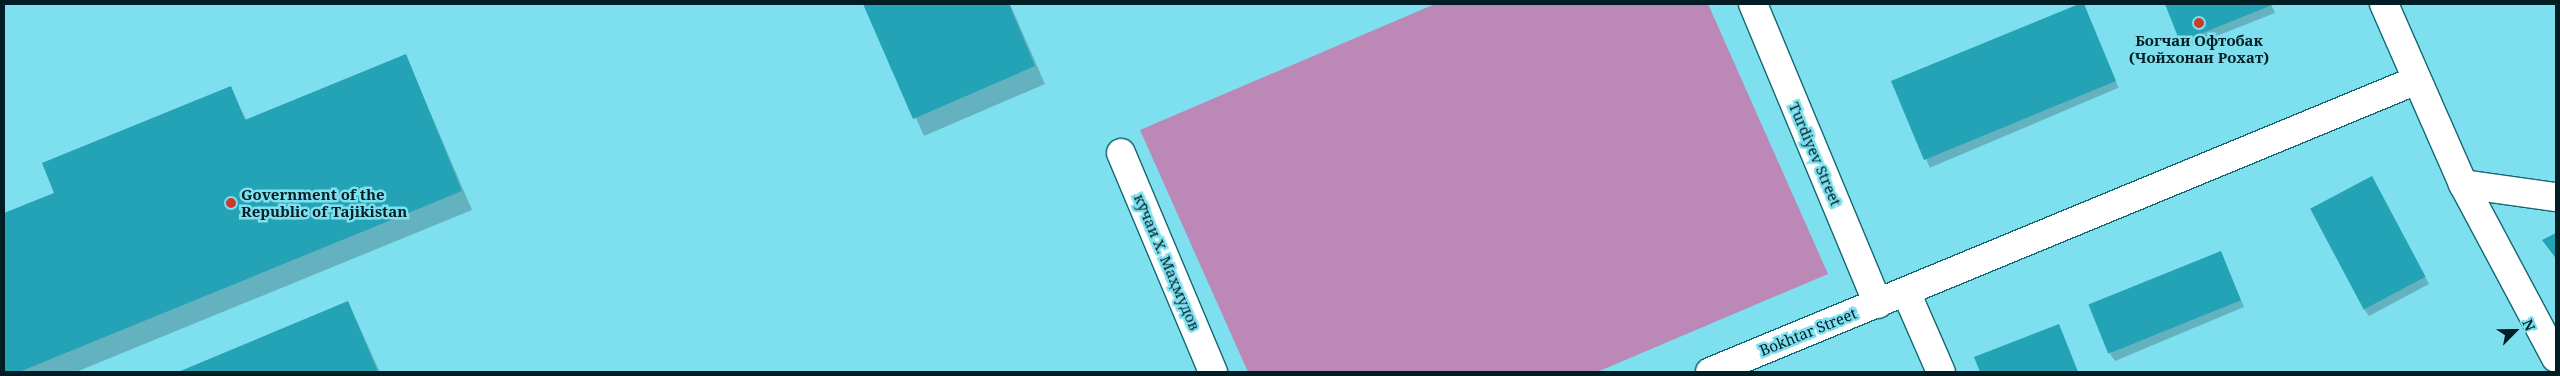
<!DOCTYPE html>
<meta charset="utf-8">
<style>
body{margin:0}
#map{position:relative;width:2560px;height:376px;overflow:hidden;background:#7edfef;font-family:"Noto Serif",serif}
div>[style]{position:absolute}
.green>*{inset:0;background:#bc88b7}
.shadow>*{inset:0;background:#0003;transform-origin:0 0}
.building>*{inset:0;background:#23a3b5;transform-origin:0 0}
.roads{filter:drop-shadow(1px 0 #156672) drop-shadow(-1px 0 #156672) drop-shadow(0 1px #156672) drop-shadow(0 -1px #156672)}
.minor>*{height:28px;margin:-14px;padding:0 14px;transform-origin:14px;border-radius:14px;background:#fff}
.tertiary>*{height:28px;margin:-14px;padding:0 14px;transform-origin:14px;border-radius:14px;background:#fff}
.dots>*{width:14px;height:14px;translate:-50% -50%;box-sizing:border-box;border:2px solid #7edfef;border-radius:50%}
span{translate:-50% -50%;white-space:nowrap;text-align:center;line-height:1.15;-webkit-text-stroke:5px #7edfef;paint-order:stroke}
.poi-label{font-size:15px;color:#001e23;font-weight:700}
.left{translate:0 -50%;text-align:left}
.street-label{font-size:15px;color:#001e23}
.frame{position:absolute;inset:0;border:5px solid #001e23;pointer-events:none}
.north{position:absolute;left:2490px;top:306px;width:50px;height:50px;-webkit-text-stroke:4px #7edfef;paint-order:stroke;rotate:67deg;font-size:14px;font-weight:700;line-height:20px;text-align:center;color:#001e23}
.north::after{content:'';display:block;margin:auto;width:18px;height:22px;background:#001e23;clip-path:polygon(50% 0,100% 100%,50% 72%,0 100%)}
</style>
<div id="map">
<div class="green">
<div style="clip-path:polygon(1435px 4px,1708px 4px,1828px 274px,1597px 372px,1248px 372px,1140px 130px)"></div>
</div>
<div class="shadow">
<div style="clip-path:polygon(864px 4px,1010px 4px,1045px 84px,924px 136px)"></div>
<div style="left:2083px;top:4px;width:91px;height:205px;rotate:67deg"></div>
<div style="clip-path:polygon(2166px 4px,2271px 4px,2275px 13px,2186px 48px)"></div>
<div style="clip-path:polygon(406px 56px,472px 210px,76px 372px,4px 372px,4px 215px,56px 193px,230px 87px,247px 121px)"></div>
<div style="clip-path:polygon(2376px 185px,2429px 284px,2369px 316px,2364px 309px)"></div>
<div style="clip-path:polygon(2556px 235px,2556px 259px,2543px 241px)"></div>
<div style="clip-path:polygon(2224px 260px,2244px 307px,2115px 361px,2110px 354px)"></div>
<div style="clip-path:polygon(348px 302px,380px 372px,181px 372px)"></div>
<div style="clip-path:polygon(2062px 333px,2078px 372px,1981px 372px,1976px 358px)"></div>
</div>
<div class="building">
<div style="clip-path:polygon(863px 4px,1009px 4px,1035px 66px,913px 119px)"></div>
<div style="clip-path:polygon(2079px 4px,2084px 4px,2116px 81px,1924px 160px,1891px 81px)"></div>
<div style="clip-path:polygon(2165px 4px,2271px 4px,2272px 5px,2180px 42px)"></div>
<div style="clip-path:polygon(406px 54px,462px 191px,19px 372px,4px 372px,4px 213px,54px 193px,42px 163px,231px 86px,245px 120px)"></div>
<div style="left:2372px;top:176px;width:114px;height:70px;rotate:62deg"></div>
<div style="clip-path:polygon(2556px 233px,2556px 258px,2542px 240px)"></div>
<div style="left:2221px;top:251px;width:53px;height:143px;rotate:68deg"></div>
<div style="clip-path:polygon(348px 301px,378px 372px,178px 372px)"></div>
<div style="clip-path:polygon(2059px 324px,2078px 372px,1980px 372px,1974px 357px)"></div>
</div>
<div class="roads">
<div class="minor">
<div style="left:1753px;top:4px;width:325px;rotate:67.4deg"></div>
<div style="left:1121px;top:153px;width:238px;rotate:67.2deg"></div>
<div style="left:2463px;top:184px;width:94px;rotate:8deg"></div>
<div style="left:1906px;top:292px;width:87px;rotate:66.4deg"></div>
</div>
<div class="tertiary">
<div style="left:2384px;top:4px;width:197px;rotate:66.3deg"></div>
<div style="left:2463px;top:184px;width:197px;rotate:61.9deg"></div>
<div style="left:1710px;top:372px;width:765px;rotate:-22.44deg"></div>
</div>
</div>
<div class="dots">
<div style="left:2199px;top:23px;background:#ca3d2e"></div>
<div style="left:231px;top:203px;background:#ca3d2e"></div>
</div>
<div class="poi-label">
<span style="left:2199px;top:49px">Богчаи Офтобак<br>(Чойхонаи Рохат)</span>
<span class="left" style="left:241px;top:203px">Government of the<br>Republic of Tajikistan</span>
</div>
<div class="street-label">
<span style="left:1815px;top:154px;rotate:67deg">Turdiyev Street</span>
<span style="left:1167px;top:262px;rotate:67deg">кӯчаи Х. Маҳмудов</span>
<span style="left:1808px;top:332px;rotate:-22deg">Bokhtar Street</span>
</div>
<div class="frame"></div>
<div class="north">N</div>
</div>
